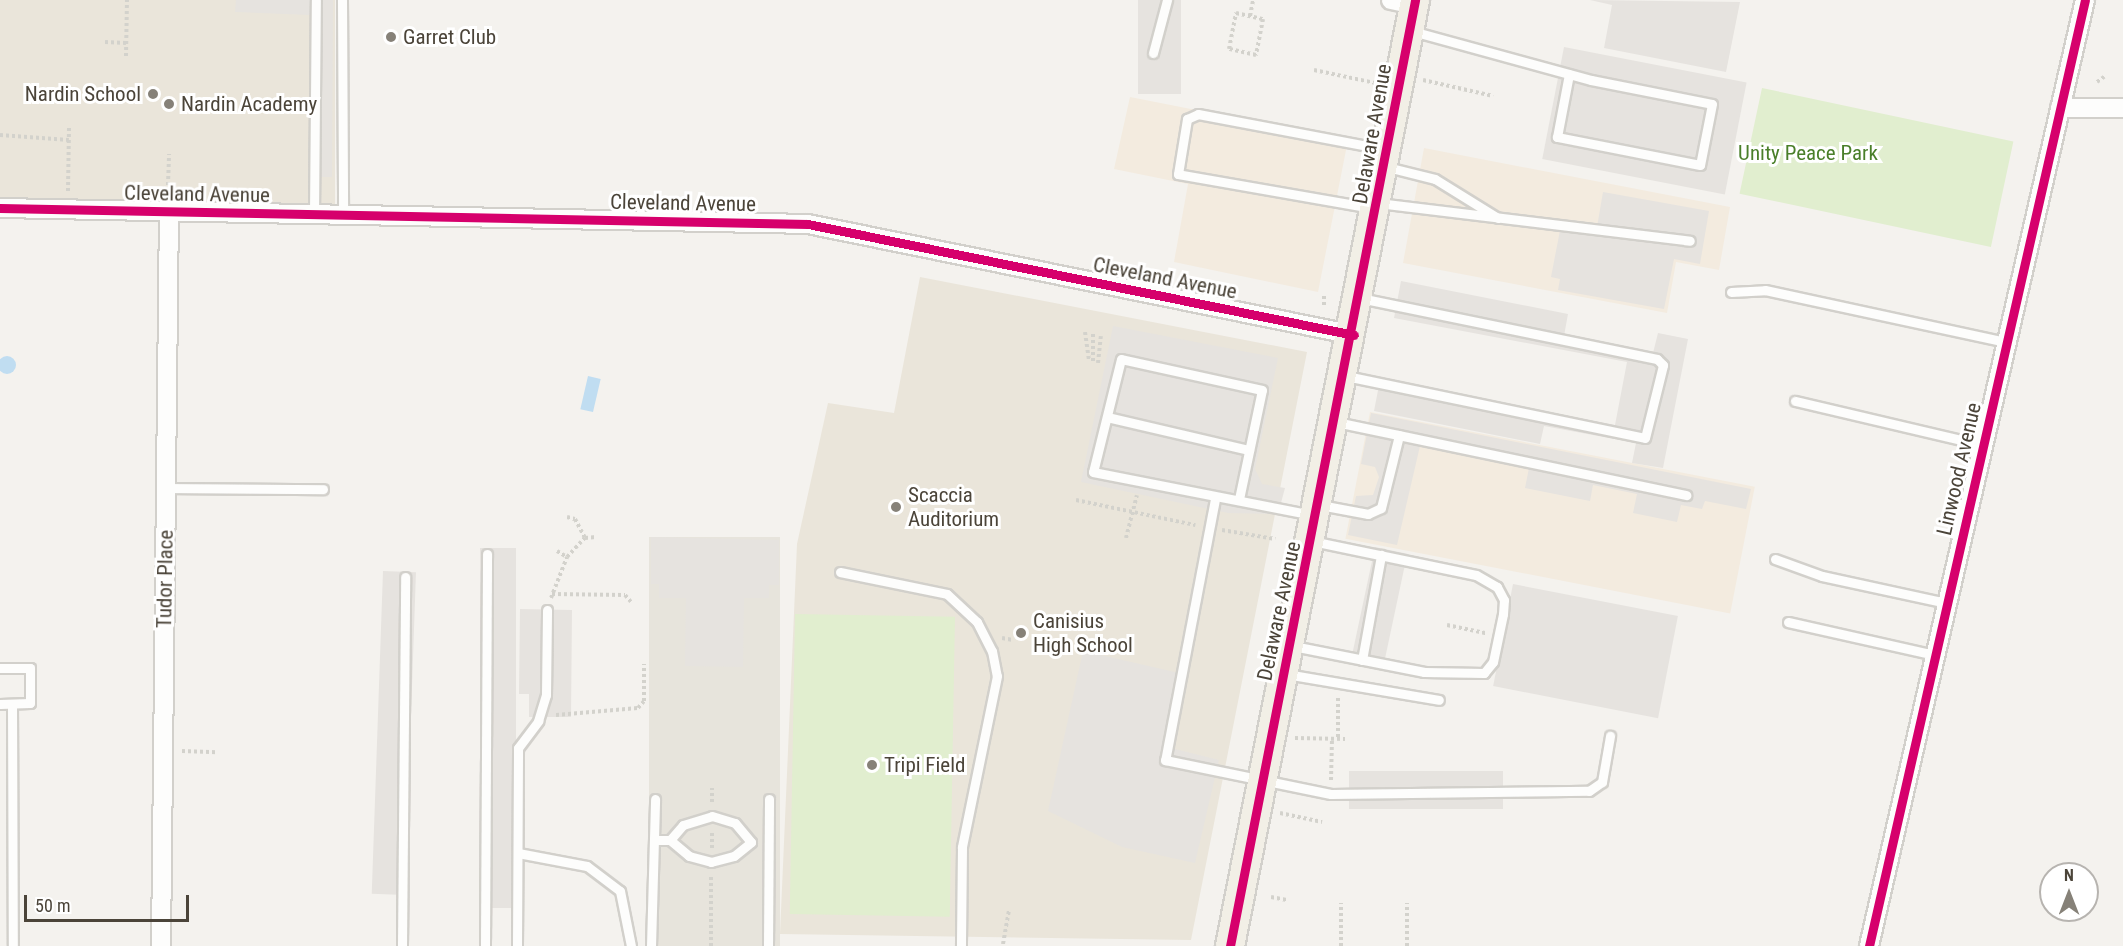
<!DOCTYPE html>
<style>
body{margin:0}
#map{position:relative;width:2123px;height:946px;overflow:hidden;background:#f4f2ee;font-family:"Roboto Condensed",sans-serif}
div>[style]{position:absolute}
.residential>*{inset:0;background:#e7e4dc;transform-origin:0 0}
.commercial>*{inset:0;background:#f3ebdf;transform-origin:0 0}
.education>*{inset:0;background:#eae5da;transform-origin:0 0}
.green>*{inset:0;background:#e1eecf;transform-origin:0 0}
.parking>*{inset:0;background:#e6e3df;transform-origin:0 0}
.water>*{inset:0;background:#c0ddf1;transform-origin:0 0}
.round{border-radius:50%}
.path>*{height:4px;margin-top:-2px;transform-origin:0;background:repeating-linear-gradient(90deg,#d3d2cc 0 3px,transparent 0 6px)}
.roads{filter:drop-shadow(2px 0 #d2d0cb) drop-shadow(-2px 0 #d2d0cb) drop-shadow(0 2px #d2d0cb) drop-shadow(0 -2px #d2d0cb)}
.lane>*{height:9px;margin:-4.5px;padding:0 4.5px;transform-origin:4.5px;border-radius:4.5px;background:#fdfdfc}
.street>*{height:18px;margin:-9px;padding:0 9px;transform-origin:9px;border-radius:9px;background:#fdfdfc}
.primary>*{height:28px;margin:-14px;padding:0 14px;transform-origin:14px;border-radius:14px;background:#f2efe6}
.cycleway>*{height:9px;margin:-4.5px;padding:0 4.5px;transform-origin:4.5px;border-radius:4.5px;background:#d6006c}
.dots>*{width:16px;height:16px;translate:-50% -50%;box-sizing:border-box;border:3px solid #fff;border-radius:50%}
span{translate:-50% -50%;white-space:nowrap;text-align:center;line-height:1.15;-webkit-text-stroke:6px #fff;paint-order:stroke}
.poi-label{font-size:21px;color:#4b4439}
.left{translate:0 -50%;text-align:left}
.right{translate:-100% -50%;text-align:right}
.street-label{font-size:21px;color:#4b4439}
.park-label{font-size:21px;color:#4a7f2a}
.north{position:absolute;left:2039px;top:862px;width:60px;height:60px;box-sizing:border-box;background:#fff;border:2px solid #b7b4b0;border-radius:50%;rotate:0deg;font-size:16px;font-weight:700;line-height:24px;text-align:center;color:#4b4439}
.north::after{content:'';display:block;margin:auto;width:21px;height:27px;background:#868178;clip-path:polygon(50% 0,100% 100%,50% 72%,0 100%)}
.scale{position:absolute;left:24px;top:895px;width:165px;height:27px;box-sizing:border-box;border:3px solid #4b4439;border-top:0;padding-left:8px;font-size:18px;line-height:21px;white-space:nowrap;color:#4b4439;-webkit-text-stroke:4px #fff;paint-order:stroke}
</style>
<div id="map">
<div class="residential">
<div style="left:649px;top:537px;width:131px;height:409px"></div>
</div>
<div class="commercial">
<div style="clip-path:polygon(1130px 97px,1348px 140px,1318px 292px,1174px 262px,1188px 184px,1114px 169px)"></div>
<div style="clip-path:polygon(1424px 148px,1730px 207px,1719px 270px,1676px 262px,1667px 313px,1403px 263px)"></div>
<div style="left:1370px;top:412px;width:392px;height:129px;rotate:11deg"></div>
</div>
<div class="education">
<div style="left:0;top:0;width:335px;height:208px"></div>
<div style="clip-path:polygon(920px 277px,1307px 352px,1191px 940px,780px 934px,797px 544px,828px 403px,894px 413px)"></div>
</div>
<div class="green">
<div style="left:1762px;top:88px;width:257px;height:108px;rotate:12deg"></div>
<div style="left:795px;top:614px;width:160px;height:300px;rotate:1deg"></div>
</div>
<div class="parking">
<div style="clip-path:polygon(236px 0,333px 0,332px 177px,310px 177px,310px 15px,235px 12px)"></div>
<div style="left:1138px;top:0;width:43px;height:94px"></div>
<div style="clip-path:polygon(1590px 0,1740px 2px,1726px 72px,1604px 48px,1612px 5px)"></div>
<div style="left:1564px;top:47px;width:186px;height:114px;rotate:11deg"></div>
<div style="clip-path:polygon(1603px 192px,1709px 211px,1700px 264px,1674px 259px,1664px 309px,1558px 290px,1560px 279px,1551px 277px,1562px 220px,1597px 227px)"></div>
<div style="clip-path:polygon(1401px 281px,1568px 314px,1564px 336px,1653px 353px,1658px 333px,1688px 339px,1663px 468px,1632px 463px,1636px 443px,1544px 426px,1540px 444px,1374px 411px,1380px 380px,1615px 425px,1627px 362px,1394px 318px)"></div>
<div style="clip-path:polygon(1113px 326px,1278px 358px,1255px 469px,1262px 484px,1285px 488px,1278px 514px,1228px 513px,1081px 482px)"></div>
<div style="clip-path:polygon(1371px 413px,1751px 489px,1746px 509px,1705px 501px,1702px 509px,1681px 505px,1677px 522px,1633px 513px,1637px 494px,1593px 485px,1590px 501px,1525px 488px,1529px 468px,1420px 446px,1397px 545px,1348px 535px,1356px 496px,1373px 495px,1379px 477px,1375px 467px,1361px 464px)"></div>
<div style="clip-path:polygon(651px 537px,779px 540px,779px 585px,769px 585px,769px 598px,744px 598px,743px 667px,685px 666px,686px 598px,659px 598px,659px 584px,651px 584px)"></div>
<div style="left:1375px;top:547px;width:33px;height:119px;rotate:12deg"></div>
<div style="left:480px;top:548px;width:36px;height:360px"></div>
<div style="left:383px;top:571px;width:33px;height:323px;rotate:2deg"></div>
<div style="left:1513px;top:584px;width:168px;height:104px;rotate:11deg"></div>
<div style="clip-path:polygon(520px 609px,572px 610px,571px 717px,529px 717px,529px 694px,519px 694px)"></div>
<div style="clip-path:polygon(1083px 651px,1179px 673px,1167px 747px,1219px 760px,1195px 863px,1122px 847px,1048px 811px)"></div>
<div style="left:1349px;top:771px;width:154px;height:38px"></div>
</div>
<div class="water">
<div class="round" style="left:-2px;top:356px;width:18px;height:18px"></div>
<div style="left:588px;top:376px;width:13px;height:34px;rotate:13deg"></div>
</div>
<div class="path">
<div style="left:1236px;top:13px;width:28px;rotate:13deg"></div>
<div style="left:1263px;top:19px;width:37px;rotate:101deg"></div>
<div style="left:1256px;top:55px;width:28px;rotate:-167deg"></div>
<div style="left:1229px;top:49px;width:37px;rotate:-79deg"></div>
<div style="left:1250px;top:16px;width:16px;rotate:-79deg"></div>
<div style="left:105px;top:42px;width:21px;rotate:3deg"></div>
<div style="left:126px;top:56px;width:56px;rotate:-89deg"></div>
<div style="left:1314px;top:70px;width:62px;rotate:12deg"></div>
<div style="left:1423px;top:80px;width:72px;rotate:12.9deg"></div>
<div style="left:2097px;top:82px;width:9px;rotate:-36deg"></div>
<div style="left:0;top:135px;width:69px;rotate:4.1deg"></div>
<div style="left:168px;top:185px;width:31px;rotate:-88deg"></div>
<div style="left:68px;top:191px;width:64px;rotate:-89.1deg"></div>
<div style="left:1324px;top:296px;width:9px;rotate:90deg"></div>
<div style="left:1085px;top:332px;width:29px;rotate:82deg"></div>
<div style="left:1093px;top:334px;width:28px;rotate:90deg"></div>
<div style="left:1098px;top:363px;width:27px;rotate:-84deg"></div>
<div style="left:1076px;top:500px;width:122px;rotate:11.9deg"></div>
<div style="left:567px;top:517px;width:8px;rotate:14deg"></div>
<div style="left:575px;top:519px;width:21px;rotate:62deg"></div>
<div style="left:1222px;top:530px;width:54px;rotate:9.6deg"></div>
<div style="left:1126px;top:538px;width:44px;rotate:-75.7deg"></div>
<div style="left:557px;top:551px;width:12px;rotate:31deg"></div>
<div style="left:552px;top:594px;width:73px;rotate:0.8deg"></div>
<div style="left:625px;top:595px;width:9px;rotate:49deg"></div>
<div style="left:551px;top:598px;width:44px;rotate:-68.7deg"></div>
<div style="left:567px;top:557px;width:26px;rotate:-47deg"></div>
<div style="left:585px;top:538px;width:11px;rotate:-5deg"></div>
<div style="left:1447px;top:625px;width:40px;rotate:12deg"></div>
<div style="left:1002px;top:638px;width:11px;rotate:10deg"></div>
<div style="left:1338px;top:698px;width:41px;rotate:90deg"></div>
<div style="left:556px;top:715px;width:82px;rotate:-4.9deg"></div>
<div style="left:638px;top:708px;width:9px;rotate:-49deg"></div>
<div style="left:644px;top:701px;width:37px;rotate:-90deg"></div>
<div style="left:1295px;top:738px;width:50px;rotate:1.1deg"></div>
<div style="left:182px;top:751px;width:35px;rotate:2deg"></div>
<div style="left:1331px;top:780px;width:41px;rotate:-88.6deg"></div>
<div style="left:712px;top:802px;width:14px;rotate:-90deg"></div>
<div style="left:1280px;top:813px;width:43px;rotate:12.1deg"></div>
<div style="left:712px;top:848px;width:16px;rotate:-90deg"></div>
<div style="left:1271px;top:897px;width:16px;rotate:11deg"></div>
<div style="left:1003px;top:944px;width:34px;rotate:-80deg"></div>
<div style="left:711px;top:946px;width:71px;rotate:-90deg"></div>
<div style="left:1341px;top:946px;width:43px;rotate:-90deg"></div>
<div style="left:1407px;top:946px;width:43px;rotate:-90deg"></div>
</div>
<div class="roads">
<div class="lane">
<div style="left:342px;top:0;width:215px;rotate:89.7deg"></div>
<div style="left:1412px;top:31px;width:186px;rotate:15.3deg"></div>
<div style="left:1591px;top:80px;width:123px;rotate:11.2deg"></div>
<div style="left:1712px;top:104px;width:62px;rotate:101.1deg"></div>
<div style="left:1700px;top:165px;width:146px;rotate:-168.9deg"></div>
<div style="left:1557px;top:137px;width:64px;rotate:-79.2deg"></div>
<div style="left:1153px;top:53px;width:55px;rotate:-75.2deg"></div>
<div style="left:1387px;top:167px;width:49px;rotate:14deg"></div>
<div style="left:1435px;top:179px;width:74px;rotate:31.8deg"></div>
<div style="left:1378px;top:203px;width:314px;rotate:6.9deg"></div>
<div style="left:1372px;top:208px;width:197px;rotate:-170.1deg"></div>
<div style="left:1178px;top:174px;width:56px;rotate:-80.7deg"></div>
<div style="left:1187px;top:119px;width:12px;rotate:-24deg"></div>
<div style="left:1198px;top:114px;width:188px;rotate:10.7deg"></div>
<div style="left:314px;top:214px;width:214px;rotate:-89.5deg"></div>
<div style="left:1731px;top:292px;width:34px;rotate:-3deg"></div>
<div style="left:1765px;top:290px;width:247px;rotate:12.2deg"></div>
<div style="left:1346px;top:376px;width:305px;rotate:11.7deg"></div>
<div style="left:1645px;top:438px;width:75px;rotate:-76.1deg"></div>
<div style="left:1663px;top:365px;width:8px;rotate:-135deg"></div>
<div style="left:1657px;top:359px;width:302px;rotate:-168.4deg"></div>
<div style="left:1795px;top:401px;width:193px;rotate:13.2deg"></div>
<div style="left:1107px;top:417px;width:146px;rotate:13.1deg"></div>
<div style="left:1336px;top:422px;width:358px;rotate:11.8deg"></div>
<div style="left:166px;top:488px;width:157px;rotate:0.4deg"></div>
<div style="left:1215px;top:499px;width:266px;rotate:100.8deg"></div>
<div style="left:1165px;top:760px;width:169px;rotate:11.6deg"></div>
<div style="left:1331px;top:794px;width:258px;rotate:-0.7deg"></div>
<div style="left:1589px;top:791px;width:16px;rotate:-35deg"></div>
<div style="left:1602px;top:782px;width:47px;rotate:-80.1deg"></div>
<div style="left:1239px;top:499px;width:111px;rotate:-78.1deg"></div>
<div style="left:1262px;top:390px;width:144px;rotate:-167.6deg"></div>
<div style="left:1121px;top:359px;width:116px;rotate:103.9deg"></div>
<div style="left:1093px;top:472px;width:223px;rotate:11.1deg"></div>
<div style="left:1320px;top:505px;width:49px;rotate:10.6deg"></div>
<div style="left:1368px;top:514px;width:14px;rotate:-25deg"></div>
<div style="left:1381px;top:508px;width:75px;rotate:-76.1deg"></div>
<div style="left:1775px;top:559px;width:50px;rotate:19.9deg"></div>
<div style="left:1822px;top:576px;width:128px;rotate:12.2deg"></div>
<div style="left:840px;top:572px;width:109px;rotate:11.6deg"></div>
<div style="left:947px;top:594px;width:41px;rotate:43deg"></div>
<div style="left:977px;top:622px;width:33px;rotate:63deg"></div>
<div style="left:992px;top:651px;width:25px;rotate:79deg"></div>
<div style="left:997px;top:676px;width:175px;rotate:101.6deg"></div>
<div style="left:962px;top:847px;width:99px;rotate:90.6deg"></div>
<div style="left:1788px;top:622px;width:151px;rotate:12.7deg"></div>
<div style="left:1293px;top:646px;width:134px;rotate:11.2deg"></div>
<div style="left:1424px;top:672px;width:60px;rotate:1deg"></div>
<div style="left:1484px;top:673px;width:14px;rotate:-51deg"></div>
<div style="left:1493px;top:662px;width:49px;rotate:-78.2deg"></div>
<div style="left:1503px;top:614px;width:14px;rotate:-86deg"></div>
<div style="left:1504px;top:600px;width:15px;rotate:-118deg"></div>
<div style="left:1497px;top:587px;width:24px;rotate:-150deg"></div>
<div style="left:1476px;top:575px;width:167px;rotate:-168.3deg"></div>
<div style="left:1362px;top:660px;width:107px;rotate:-79.7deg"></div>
<div style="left:0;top:668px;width:30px"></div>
<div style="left:30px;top:668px;width:35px;rotate:90deg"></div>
<div style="left:30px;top:703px;width:30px;rotate:178deg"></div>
<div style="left:1286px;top:674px;width:155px;rotate:9.6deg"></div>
<div style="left:12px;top:704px;width:242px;rotate:89.8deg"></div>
<div style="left:654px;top:840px;width:16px"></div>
<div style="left:670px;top:840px;width:25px;rotate:40deg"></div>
<div style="left:689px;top:856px;width:23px;rotate:15deg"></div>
<div style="left:711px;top:862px;width:24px;rotate:-15deg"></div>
<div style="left:734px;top:856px;width:22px;rotate:-39deg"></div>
<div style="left:670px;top:840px;width:20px;rotate:-49deg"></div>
<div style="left:683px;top:825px;width:30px;rotate:-17deg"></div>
<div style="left:712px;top:816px;width:24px;rotate:17deg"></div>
<div style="left:735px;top:823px;width:25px;rotate:50deg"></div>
<div style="left:518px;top:853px;width:70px;rotate:10.7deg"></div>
<div style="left:587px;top:866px;width:41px;rotate:37.1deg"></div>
<div style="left:620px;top:891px;width:56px;rotate:78.7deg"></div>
<div style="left:402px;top:946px;width:369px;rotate:-89.5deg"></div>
<div style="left:485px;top:946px;width:392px;rotate:-89.7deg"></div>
<div style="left:517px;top:946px;width:198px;rotate:-89.7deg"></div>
<div style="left:518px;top:748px;width:34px;rotate:-53deg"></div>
<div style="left:538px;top:721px;width:27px;rotate:-73deg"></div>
<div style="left:546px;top:695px;width:85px;rotate:-89.3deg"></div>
<div style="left:651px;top:946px;width:147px;rotate:-88.4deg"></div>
<div style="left:768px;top:946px;width:147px;rotate:-89.6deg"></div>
</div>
<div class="street">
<div style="left:1391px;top:0;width:24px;rotate:12deg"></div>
<div style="left:2060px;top:108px;width:63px"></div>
<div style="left:0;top:208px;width:808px;rotate:1.13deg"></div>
<div style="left:808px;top:224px;width:557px;rotate:11.49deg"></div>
<div style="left:161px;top:946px;width:734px;rotate:-89.38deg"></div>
<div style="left:1869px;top:946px;width:970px;rotate:-77.14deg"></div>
</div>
<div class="primary">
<div style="left:1230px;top:946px;width:964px;rotate:-78.93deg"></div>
</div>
</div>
<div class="cycleway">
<div style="left:0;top:208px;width:808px;rotate:1.13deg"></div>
<div style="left:808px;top:224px;width:557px;rotate:11.49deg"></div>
<div style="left:1230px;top:946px;width:964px;rotate:-78.93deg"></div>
<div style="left:1869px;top:946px;width:970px;rotate:-77.14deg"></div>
</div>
<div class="dots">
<div style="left:391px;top:37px;background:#868178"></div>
<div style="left:153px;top:94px;background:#868178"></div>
<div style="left:169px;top:104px;background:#868178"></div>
<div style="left:896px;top:507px;background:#868178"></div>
<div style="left:1021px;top:633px;background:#868178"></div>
<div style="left:872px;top:765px;background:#868178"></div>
</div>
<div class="poi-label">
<span class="left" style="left:403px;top:37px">Garret Club</span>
<span class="right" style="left:141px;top:94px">Nardin School</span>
<span class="left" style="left:181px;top:104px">Nardin Academy</span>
<span class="left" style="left:908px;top:507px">Scaccia<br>Auditorium</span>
<span class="left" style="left:1033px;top:633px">Canisius<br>High School</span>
<span class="left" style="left:884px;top:765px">Tripi Field</span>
</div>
<div class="street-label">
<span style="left:1372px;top:134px;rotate:-80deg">Delaware Avenue</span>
<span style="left:197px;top:194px;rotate:1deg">Cleveland Avenue</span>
<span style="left:683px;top:203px;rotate:1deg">Cleveland Avenue</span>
<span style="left:1165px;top:278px;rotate:11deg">Cleveland Avenue</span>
<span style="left:1959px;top:469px;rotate:-77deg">Linwood Avenue</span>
<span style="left:165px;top:579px;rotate:-89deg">Tudor Place</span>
<span style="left:1279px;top:611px;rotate:-78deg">Delaware Avenue</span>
</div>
<div class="park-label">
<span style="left:1808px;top:153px">Unity Peace Park</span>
</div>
<div class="north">N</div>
<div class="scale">50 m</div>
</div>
